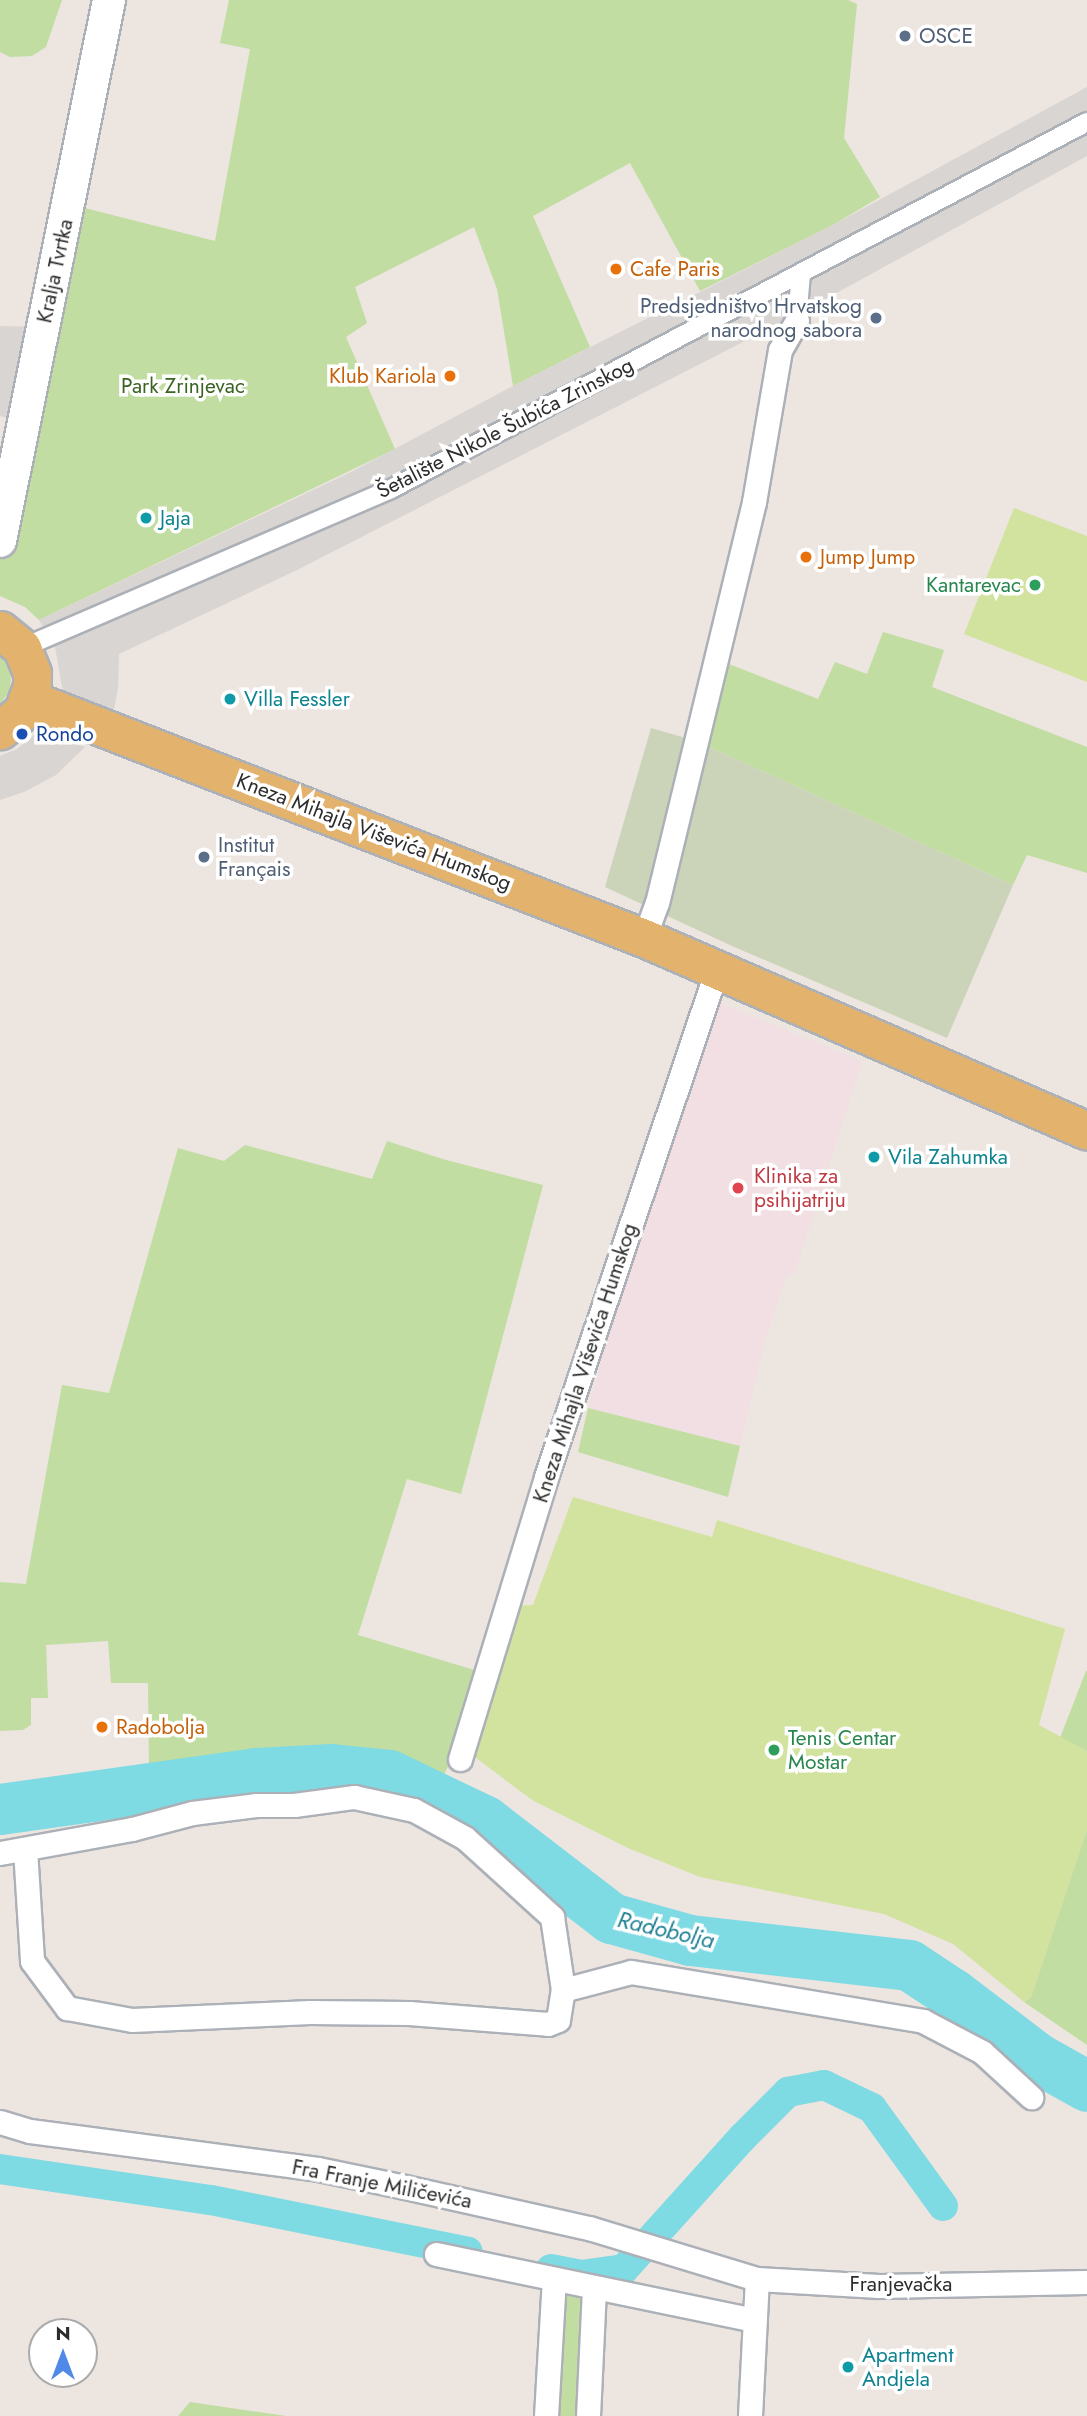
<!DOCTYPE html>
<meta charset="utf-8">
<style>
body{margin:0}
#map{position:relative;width:1087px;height:2416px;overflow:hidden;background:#ece5e0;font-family:Jost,sans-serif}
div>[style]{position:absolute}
.medical>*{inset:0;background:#f2dfe3}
.green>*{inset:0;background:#c1dda2;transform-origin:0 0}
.cemetery>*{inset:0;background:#cbd4b9}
.pitch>*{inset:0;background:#d2e39f}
.plaza>*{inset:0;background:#d9d5d2}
.canal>*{height:30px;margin:-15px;padding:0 15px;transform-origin:15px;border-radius:15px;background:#7edae3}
.river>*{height:51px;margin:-25.5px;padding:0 25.5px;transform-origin:25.5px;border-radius:25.5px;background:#7edae3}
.roads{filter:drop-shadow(2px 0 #acb0b7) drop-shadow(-2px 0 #acb0b7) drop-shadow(0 2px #acb0b7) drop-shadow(0 -2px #acb0b7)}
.pedestrian>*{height:18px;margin:-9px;padding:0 9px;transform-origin:9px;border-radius:9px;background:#fff}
.minor>*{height:23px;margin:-11.5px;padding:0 11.5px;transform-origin:11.5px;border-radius:11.5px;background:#fff}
.secondary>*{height:32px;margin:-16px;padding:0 16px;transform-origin:16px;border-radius:16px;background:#fff}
.primary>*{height:37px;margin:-18.5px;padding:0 18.5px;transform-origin:18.5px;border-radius:18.5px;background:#e3b36e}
.dots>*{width:19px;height:19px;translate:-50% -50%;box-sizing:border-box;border:4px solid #fff;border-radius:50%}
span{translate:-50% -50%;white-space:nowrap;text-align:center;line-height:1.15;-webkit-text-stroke:7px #fff;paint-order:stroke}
.service-label{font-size:21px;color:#4e5e75}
.left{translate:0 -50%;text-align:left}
.right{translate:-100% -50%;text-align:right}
.food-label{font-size:21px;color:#c56008}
.street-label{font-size:21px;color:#2c2c2c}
.park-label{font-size:21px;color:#3b6322}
.culture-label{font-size:21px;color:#0d838f}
.leisure-label{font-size:21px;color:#27864d}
.transit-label{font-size:21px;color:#164399}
.health-label{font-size:21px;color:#be3a42}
.water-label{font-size:23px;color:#1c7e91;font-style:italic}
.north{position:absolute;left:28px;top:2318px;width:70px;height:70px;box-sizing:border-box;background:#fff;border:2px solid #ababab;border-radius:50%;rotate:0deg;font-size:19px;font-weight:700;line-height:28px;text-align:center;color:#2c2c2c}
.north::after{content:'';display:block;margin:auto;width:24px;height:32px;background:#5189e8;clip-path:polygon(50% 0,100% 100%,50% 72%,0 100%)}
</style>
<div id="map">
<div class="medical">
<div style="clip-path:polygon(714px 1001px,862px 1061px,794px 1275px,787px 1274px,764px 1343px,740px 1446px,588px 1408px,620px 1295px)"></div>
</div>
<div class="green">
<div style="clip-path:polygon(0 0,62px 0,46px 47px,32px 56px,10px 57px,0 52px)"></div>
<div style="clip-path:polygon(229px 0,848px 0,857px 4px,844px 138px,880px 197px,833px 225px,700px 291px,630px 163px,533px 216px,590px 347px,513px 386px,497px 289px,474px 227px,355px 287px,367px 323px,346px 337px,395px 449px,39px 620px,25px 607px,0 596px,0 541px,69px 204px,215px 241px,250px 49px,220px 43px)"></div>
<div style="clip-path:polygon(883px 632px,944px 650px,932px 687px,1087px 747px,1087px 873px,1027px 855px,1013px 885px,696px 741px,716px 659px,818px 699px,835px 662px,867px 674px)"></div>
<div style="clip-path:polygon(0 655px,8px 666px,11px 679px,9px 692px,0 704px)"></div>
<div style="clip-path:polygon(387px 1141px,446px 1160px,543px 1185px,461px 1494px,407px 1479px,358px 1635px,481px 1672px,454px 1754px,442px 1779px,391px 1764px,283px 1757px,206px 1759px,149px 1772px,148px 1683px,111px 1683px,108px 1641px,46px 1645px,48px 1698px,31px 1698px,31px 1725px,23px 1730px,0 1731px,0 1582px,26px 1584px,62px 1385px,109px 1393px,178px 1148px,224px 1161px,245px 1145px,372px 1179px)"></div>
<div style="clip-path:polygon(588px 1408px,740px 1446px,728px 1497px,578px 1452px)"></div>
<div style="clip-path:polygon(1086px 1671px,1087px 1671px,1087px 1751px,1060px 1738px)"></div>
<div style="clip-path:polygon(1087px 1829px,1087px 2045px,1024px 2002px,1031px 1997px)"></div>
<div style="left:558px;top:2294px;width:32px;height:122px;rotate:2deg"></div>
<div style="clip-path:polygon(190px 2402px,286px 2416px,178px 2416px)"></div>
</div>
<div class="cemetery">
<div style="clip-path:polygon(651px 728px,696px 741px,1013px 885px,947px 1038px,732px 946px,605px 887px)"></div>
</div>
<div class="pitch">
<div style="clip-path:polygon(1014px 508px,1087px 536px,1087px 682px,964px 634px)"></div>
<div style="clip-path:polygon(573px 1497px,712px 1537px,717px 1520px,1065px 1629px,1039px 1725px,1087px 1751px,1087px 1829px,1031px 1997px,1024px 2002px,953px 1944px,884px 1914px,700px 1877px,628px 1848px,532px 1800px,463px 1748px,506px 1606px,533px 1605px)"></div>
</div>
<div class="plaza">
<div style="clip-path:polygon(1087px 87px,1087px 156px,798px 314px,295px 571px,119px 654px,118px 688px,112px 720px,65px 704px,55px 647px,39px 620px,351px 472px,513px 386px,833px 225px)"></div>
<div style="clip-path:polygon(0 326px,43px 327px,0 463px,8px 418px,0 416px)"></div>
<div style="clip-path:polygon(40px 730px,85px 747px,56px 775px,24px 792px,0 800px,0 756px,17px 749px)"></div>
</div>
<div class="canal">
<div style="left:0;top:2169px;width:213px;rotate:8.4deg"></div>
<div style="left:211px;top:2200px;width:262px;rotate:11.4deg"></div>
<div style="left:551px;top:2269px;width:31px;rotate:11deg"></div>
<div style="left:581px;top:2275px;width:43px;rotate:-7.9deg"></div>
<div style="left:624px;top:2269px;width:178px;rotate:-48deg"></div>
<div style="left:743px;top:2137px;width:64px;rotate:-45deg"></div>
<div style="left:788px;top:2092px;width:37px;rotate:-11deg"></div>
<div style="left:824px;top:2085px;width:53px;rotate:25.6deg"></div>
<div style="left:872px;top:2108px;width:121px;rotate:54.1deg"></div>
</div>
<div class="river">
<div style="left:0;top:1809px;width:259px;rotate:-8deg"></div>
<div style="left:256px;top:1773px;width:75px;rotate:-3.1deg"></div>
<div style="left:331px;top:1769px;width:58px;rotate:5.9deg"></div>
<div style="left:389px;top:1775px;width:106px;rotate:25.6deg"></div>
<div style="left:485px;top:1821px;width:159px;rotate:37.6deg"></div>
<div style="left:611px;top:1918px;width:82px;rotate:15.6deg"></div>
<div style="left:690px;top:1940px;width:220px;rotate:6.5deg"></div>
<div style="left:909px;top:1965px;width:53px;rotate:33.4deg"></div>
<div style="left:953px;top:1994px;width:106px;rotate:37.3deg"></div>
<div style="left:1037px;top:2058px;width:57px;rotate:29.2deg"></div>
</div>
<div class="roads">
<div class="pedestrian">
<div style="left:797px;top:320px;width:47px;rotate:-85.1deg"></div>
<div style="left:22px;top:648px;width:402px;rotate:-23.3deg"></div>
<div style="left:391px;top:489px;width:787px;rotate:-27.8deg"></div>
</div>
<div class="minor">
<div style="left:644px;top:938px;width:37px;rotate:-70deg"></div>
<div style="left:657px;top:903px;width:413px;rotate:-76.4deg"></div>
<div style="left:754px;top:502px;width:154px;rotate:-80.3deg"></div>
<div style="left:780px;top:350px;width:34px;rotate:-60deg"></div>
<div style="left:460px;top:1759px;width:295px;rotate:-73deg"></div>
<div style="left:546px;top:1477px;width:536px;rotate:-71.4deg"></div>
<div style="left:25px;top:1849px;width:112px;rotate:86.4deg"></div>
<div style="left:32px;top:1961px;width:59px;rotate:53.3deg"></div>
<div style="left:67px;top:2008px;width:66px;rotate:10.5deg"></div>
<div style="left:132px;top:2020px;width:178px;rotate:-2.6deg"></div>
<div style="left:310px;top:2012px;width:99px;rotate:0.6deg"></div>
<div style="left:409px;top:2013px;width:139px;rotate:4.5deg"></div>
<div style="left:548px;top:2024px;width:11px;rotate:-22deg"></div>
<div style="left:558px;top:2020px;width:30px;rotate:-81deg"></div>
<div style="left:0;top:1853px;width:134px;rotate:-10.3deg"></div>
<div style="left:132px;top:1829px;width:62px;rotate:-14.9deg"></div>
<div style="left:192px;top:1813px;width:64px;rotate:-7.1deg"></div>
<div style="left:256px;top:1805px;width:38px"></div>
<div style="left:294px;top:1805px;width:61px;rotate:-7.6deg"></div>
<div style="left:354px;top:1797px;width:61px;rotate:12.2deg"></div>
<div style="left:414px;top:1810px;width:58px;rotate:28.8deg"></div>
<div style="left:465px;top:1838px;width:118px;rotate:42.2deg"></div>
<div style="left:552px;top:1917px;width:74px;rotate:81.4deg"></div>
<div style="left:563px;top:1990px;width:70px;rotate:-14.8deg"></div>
<div style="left:631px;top:1972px;width:296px;rotate:9.5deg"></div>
<div style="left:923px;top:2021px;width:67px;rotate:27.7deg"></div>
<div style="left:982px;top:2052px;width:67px;rotate:42.6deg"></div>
<div style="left:0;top:2122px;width:31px;rotate:17deg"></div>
<div style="left:30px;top:2131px;width:290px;rotate:7.5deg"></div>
<div style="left:318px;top:2169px;width:89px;rotate:11.7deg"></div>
<div style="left:405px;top:2187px;width:189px;rotate:12.6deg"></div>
<div style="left:589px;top:2228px;width:176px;rotate:16.9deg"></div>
<div style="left:757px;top:2279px;width:122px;rotate:3.3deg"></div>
<div style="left:879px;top:2286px;width:208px;rotate:-1.1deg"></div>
<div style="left:436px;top:2254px;width:325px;rotate:11.7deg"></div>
<div style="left:546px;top:2416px;width:137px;rotate:-86.7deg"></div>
<div style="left:588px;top:2416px;width:129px;rotate:-87.3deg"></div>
<div style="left:750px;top:2416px;width:137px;rotate:-87.1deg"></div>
</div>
<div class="secondary">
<div style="left:0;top:541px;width:552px;rotate:-78.61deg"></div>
</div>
<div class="primary">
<div style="left:0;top:630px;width:28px;rotate:39deg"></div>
<div style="left:22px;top:648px;width:27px;rotate:68deg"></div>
<div style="left:32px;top:673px;width:13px;rotate:90deg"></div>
<div style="left:32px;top:686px;width:27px;rotate:110deg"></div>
<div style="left:23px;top:711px;width:30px;rotate:140deg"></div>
<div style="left:29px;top:699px;width:660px;rotate:21.24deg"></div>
<div style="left:644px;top:938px;width:483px;rotate:23.5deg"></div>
</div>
</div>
<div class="dots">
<div style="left:905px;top:36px;background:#5c6f8a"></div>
<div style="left:616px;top:269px;background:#e8710a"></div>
<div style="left:876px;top:318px;background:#5c6f8a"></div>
<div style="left:450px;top:376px;background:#e8710a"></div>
<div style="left:146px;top:518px;background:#0f9aa8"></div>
<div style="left:806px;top:557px;background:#e8710a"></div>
<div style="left:1035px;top:585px;background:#2e9e5b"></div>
<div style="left:230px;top:699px;background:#0f9aa8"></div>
<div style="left:22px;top:734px;background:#1a4fb4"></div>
<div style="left:204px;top:857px;background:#5c6f8a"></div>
<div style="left:874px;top:1157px;background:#0f9aa8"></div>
<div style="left:738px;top:1188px;background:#e0444e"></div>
<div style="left:102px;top:1727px;background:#e8710a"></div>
<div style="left:774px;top:1750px;background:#2e9e5b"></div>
<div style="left:848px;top:2367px;background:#0f9aa8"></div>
</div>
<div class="service-label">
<span class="left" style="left:919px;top:36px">OSCE</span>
<span class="right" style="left:862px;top:318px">Predsjedništvo Hrvatskog<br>narodnog sabora</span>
<span class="left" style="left:218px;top:857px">Institut<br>Français</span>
</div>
<div class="food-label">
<span class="left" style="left:630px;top:269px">Cafe Paris</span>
<span class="right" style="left:436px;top:376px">Klub Kariola</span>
<span class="left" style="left:820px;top:557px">Jump Jump</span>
<span class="left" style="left:116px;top:1727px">Radobolja</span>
</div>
<div class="street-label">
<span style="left:55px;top:271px;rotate:-78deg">Kralja Tvrtka</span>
<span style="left:505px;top:428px;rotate:-27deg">Šetalište Nikole Šubića Zrinskog</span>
<span style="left:374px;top:832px;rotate:21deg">Kneza Mihajla Viševića Humskog</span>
<span style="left:585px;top:1363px;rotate:-72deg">Kneza Mihajla Viševića Humskog</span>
<span style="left:382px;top:2184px;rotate:11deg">Fra Franje Miličevića</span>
<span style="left:901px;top:2284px">Franjevačka</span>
</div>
<div class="park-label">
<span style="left:183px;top:386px">Park Zrinjevac</span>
</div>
<div class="culture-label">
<span class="left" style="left:160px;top:518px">Jaja</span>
<span class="left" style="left:244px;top:699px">Villa Fessler</span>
<span class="left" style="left:888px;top:1157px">Vila Zahumka</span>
<span class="left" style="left:862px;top:2367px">Apartment<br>Andjela</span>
</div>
<div class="leisure-label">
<span class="right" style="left:1021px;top:585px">Kantarevac</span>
<span class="left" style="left:788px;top:1750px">Tenis Centar<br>Mostar</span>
</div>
<div class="transit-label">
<span class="left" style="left:36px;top:734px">Rondo</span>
</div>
<div class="health-label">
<span class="left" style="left:754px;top:1188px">Klinika za<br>psihijatriju</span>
</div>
<div class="water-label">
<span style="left:666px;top:1930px;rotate:13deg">Radobolja</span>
</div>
<div class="north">N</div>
</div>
